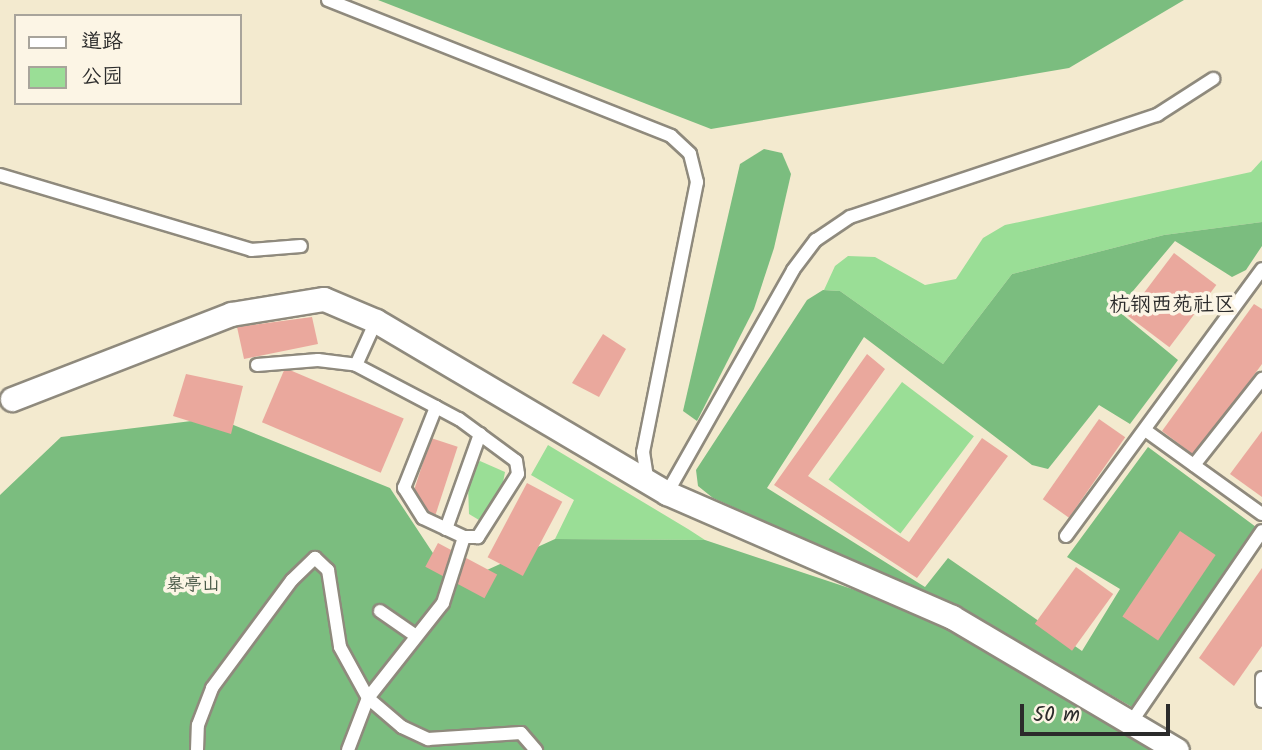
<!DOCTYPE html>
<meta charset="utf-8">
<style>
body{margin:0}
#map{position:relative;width:1262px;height:750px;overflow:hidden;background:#f3eacf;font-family:Kalam,"LXGW WenKai TC",sans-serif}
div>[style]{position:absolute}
.green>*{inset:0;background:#9ade96;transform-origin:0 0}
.forest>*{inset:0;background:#7bbd7f}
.building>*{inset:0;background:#eaa89d;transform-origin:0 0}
.roads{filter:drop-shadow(2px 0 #8f8a7d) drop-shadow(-2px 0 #8f8a7d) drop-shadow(0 2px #8f8a7d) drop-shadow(0 -2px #8f8a7d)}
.service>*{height:12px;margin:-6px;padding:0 6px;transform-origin:6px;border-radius:6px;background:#fff}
.minor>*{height:23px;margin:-11.5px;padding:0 11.5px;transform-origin:11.5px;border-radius:11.5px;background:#fff}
span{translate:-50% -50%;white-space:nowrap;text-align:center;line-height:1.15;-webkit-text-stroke:7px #fcf5e5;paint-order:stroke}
.park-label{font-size:18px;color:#475846}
.quarter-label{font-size:21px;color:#2b2b2b}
.legend{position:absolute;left:14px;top:14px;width:228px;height:91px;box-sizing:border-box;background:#fcf5e5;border:2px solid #a8a49b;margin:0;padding:9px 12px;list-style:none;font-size:21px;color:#2b2b2b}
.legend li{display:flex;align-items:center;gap:14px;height:35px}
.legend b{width:35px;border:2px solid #a8a49b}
.scale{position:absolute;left:1020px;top:704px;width:150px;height:32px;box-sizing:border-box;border:4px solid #2b2b2b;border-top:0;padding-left:9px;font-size:21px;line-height:24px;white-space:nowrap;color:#2b2b2b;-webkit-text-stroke:5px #fcf5e5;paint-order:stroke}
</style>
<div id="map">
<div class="green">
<div style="clip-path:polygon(1262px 160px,1262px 222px,1164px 235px,1012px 274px,943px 364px,840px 291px,824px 290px,835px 266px,848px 256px,875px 257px,925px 285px,956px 279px,983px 238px,1005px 225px,1251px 172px)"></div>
<div style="left:902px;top:382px;width:90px;height:122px;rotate:37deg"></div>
<div style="clip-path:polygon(548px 445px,688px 529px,705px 540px,555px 539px,574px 500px,531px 475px)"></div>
<div style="clip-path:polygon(480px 461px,505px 472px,502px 488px,479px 520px,469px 514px,468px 485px,469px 469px)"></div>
</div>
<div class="forest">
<div style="clip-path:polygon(378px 0,1184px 0,1069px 68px,711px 129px)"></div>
<div style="clip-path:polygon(764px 149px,782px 153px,791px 174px,774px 248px,754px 309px,697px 421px,683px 411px,740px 164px)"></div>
<div style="clip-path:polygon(1262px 222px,1262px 246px,1246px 270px,1232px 277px,1175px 241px,1117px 310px,1178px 360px,1130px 424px,1099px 405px,1048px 469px,1032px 465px,864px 337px,767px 488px,925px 587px,948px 558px,1082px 651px,1120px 589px,1067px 557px,1148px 447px,1256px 527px,1132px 707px,957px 607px,713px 498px,698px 486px,696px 470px,807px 300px,823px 290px,840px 291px,943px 364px,1012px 274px,1164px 235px)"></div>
<div style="clip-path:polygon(216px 418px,390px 488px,454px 585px,555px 539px,705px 540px,915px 610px,1157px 741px,1166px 750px,0 750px,0 495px,61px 437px)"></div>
</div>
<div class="building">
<div style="left:1174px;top:253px;width:53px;height:78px;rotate:37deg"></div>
<div style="clip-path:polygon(1254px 304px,1262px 309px,1262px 364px,1195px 456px,1162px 431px)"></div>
<div style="clip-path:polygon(312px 317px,318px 344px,244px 359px,237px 327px)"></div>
<div style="clip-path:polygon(603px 334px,626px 349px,599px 397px,572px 383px)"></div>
<div style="clip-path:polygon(867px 354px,885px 369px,808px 476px,909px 542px,982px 438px,1008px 456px,917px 578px,774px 485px)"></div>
<div style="left:285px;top:368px;width:129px;height:59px;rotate:23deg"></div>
<div style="clip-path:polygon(186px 374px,243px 386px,231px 434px,173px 416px)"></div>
<div style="left:1099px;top:419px;width:32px;height:98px;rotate:35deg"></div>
<div style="clip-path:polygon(1262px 431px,1262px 497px,1230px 474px)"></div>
<div style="left:431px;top:438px;width:28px;height:71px;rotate:18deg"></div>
<div style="left:527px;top:483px;width:40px;height:84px;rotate:28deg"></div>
<div style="left:1180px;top:531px;width:43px;height:103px;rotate:34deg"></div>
<div style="left:438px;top:543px;width:67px;height:27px;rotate:28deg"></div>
<div style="left:1076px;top:567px;width:46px;height:70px;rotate:36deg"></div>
<div style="clip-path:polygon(1262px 568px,1262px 646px,1234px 686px,1199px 658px)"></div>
</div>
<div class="roads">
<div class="service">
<div style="left:328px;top:0;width:369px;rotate:21.6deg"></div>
<div style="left:671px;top:136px;width:26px;rotate:43deg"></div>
<div style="left:690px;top:154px;width:29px;rotate:76deg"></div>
<div style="left:697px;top:182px;width:275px;rotate:101.3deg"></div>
<div style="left:643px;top:452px;width:31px;rotate:81deg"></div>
<div style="left:0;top:175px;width:262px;rotate:16.6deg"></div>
<div style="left:251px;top:250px;width:50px;rotate:-4.6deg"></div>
<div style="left:376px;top:321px;width:48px;rotate:114.4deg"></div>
<div style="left:356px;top:365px;width:90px;rotate:27.7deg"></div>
<div style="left:436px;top:407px;width:26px;rotate:28deg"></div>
<div style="left:459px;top:419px;width:71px;rotate:36.4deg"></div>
<div style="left:516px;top:461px;width:13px;rotate:81deg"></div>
<div style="left:518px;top:474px;width:75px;rotate:122.4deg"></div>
<div style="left:478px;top:537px;width:14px;rotate:180deg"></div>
<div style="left:464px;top:537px;width:45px;rotate:-155.1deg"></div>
<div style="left:423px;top:518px;width:36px;rotate:-122deg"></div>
<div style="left:404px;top:488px;width:87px;rotate:-68.4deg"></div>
<div style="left:257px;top:365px;width:61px;rotate:-4.7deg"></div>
<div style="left:318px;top:360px;width:38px;rotate:7deg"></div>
<div style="left:1145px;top:430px;width:144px;rotate:35.7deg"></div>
<div style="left:1194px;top:465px;width:110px;rotate:-51.7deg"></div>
<div style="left:667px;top:493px;width:256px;rotate:-60.5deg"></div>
<div style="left:793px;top:270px;width:38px;rotate:-53deg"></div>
<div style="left:816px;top:240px;width:41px;rotate:-34.1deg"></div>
<div style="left:850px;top:217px;width:324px;rotate:-18.4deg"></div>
<div style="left:1157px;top:115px;width:67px;rotate:-32.7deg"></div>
<div style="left:446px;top:529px;width:101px;rotate:-70.3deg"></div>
<div style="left:1066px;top:536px;width:331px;rotate:-53.7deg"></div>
<div style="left:380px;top:611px;width:44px;rotate:34.8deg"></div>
<div style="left:1262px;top:678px;width:23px;rotate:90deg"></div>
<div style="left:1132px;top:721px;width:230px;rotate:-55.6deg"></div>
<div style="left:197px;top:750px;width:25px;rotate:-88deg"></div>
<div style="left:198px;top:725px;width:40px;rotate:-69deg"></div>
<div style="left:212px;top:688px;width:134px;rotate:-53.5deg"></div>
<div style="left:292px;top:580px;width:32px;rotate:-44deg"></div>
<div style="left:315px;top:558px;width:18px;rotate:43deg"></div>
<div style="left:328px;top:570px;width:78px;rotate:81.1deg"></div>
<div style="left:340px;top:647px;width:58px;rotate:61.2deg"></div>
<div style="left:368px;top:698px;width:45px;rotate:40.5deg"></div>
<div style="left:402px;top:727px;width:29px;rotate:25deg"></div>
<div style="left:428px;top:739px;width:93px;rotate:-3.7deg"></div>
<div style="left:521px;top:733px;width:23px;rotate:49deg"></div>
<div style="left:348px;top:750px;width:56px;rotate:-69deg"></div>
<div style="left:368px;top:698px;width:121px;rotate:-51.7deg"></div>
<div style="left:443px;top:603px;width:69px;rotate:-72.3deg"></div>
</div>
<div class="minor">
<div style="left:12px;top:399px;width:235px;rotate:-21.2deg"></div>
<div style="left:231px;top:314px;width:94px;rotate:-9.2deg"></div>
<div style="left:324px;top:299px;width:56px;rotate:22.9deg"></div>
<div style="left:376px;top:321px;width:338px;rotate:30.6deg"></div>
<div style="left:667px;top:493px;width:311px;rotate:23.5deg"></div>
<div style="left:952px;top:617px;width:261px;rotate:30.6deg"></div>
</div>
</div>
<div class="park-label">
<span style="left:193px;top:586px">皋亭山</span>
</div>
<div class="quarter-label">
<span style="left:1172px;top:306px">杭钢西苑社区</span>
</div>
<ul class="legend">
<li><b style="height:9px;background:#fff"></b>道路</li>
<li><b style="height:19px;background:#9ade96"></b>公园</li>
</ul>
<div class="scale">50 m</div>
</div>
